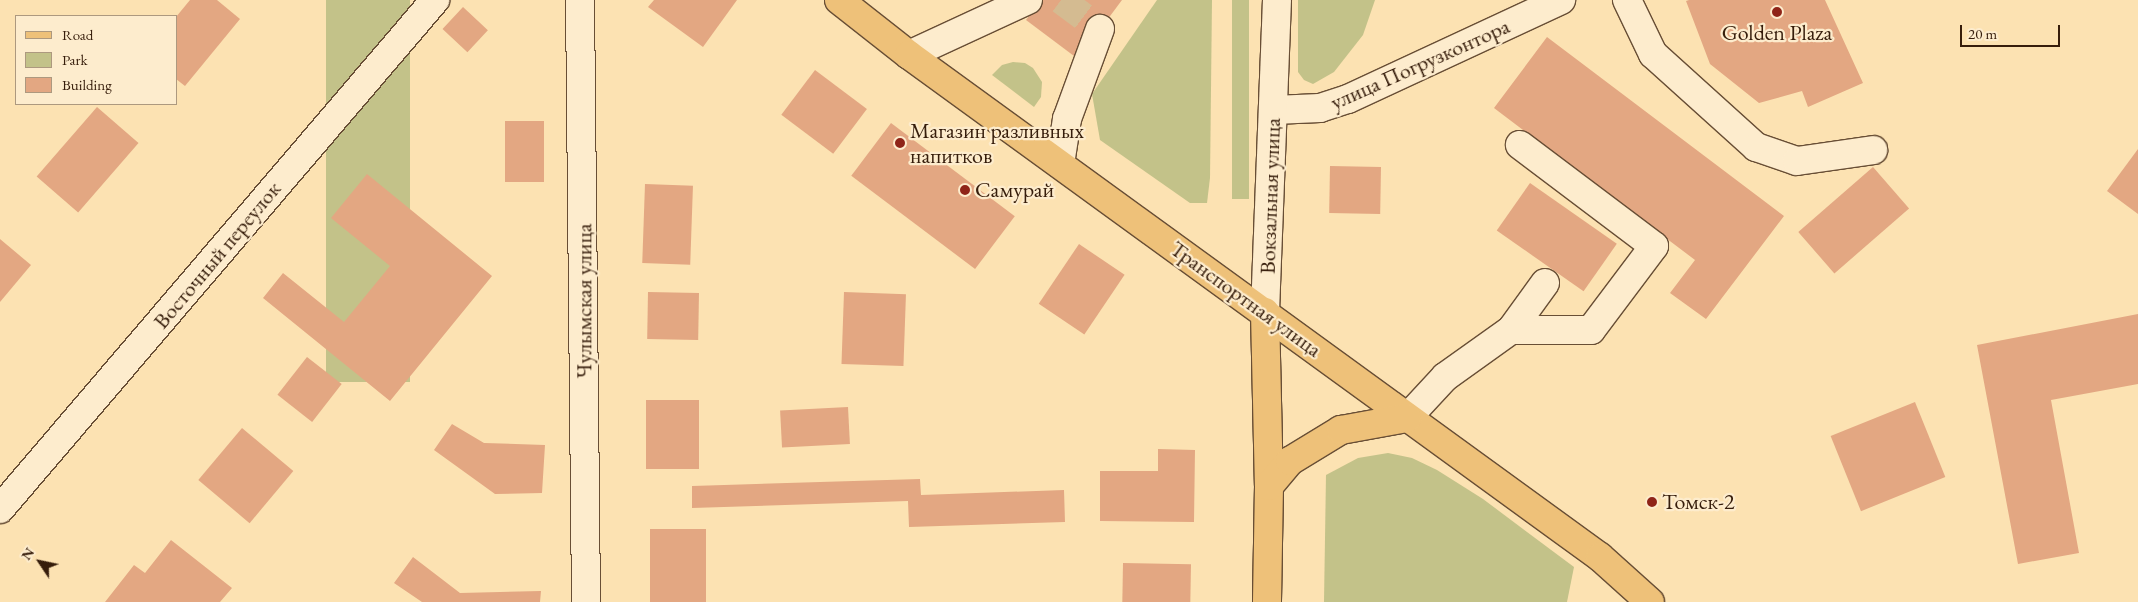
<!DOCTYPE html>
<meta charset="utf-8">
<style>
body{margin:0}
#map{position:relative;width:2138px;height:602px;overflow:hidden;background:#fce2b2;font-family:"EB Garamond",serif}
div>[style]{position:absolute}
.green>*{inset:0;background:#c3c289;transform-origin:0 0}
.building>*{inset:0;background:#e3a782;transform-origin:0 0}
.minor-tunnel>*{height:28px;margin-top:-14px;transform-origin:0;background:repeating-linear-gradient(90deg,#d4bb91 0 28px,transparent 0 42px)}
.roads{filter:drop-shadow(1px 0 #684e35) drop-shadow(-1px 0 #684e35) drop-shadow(0 1px #684e35) drop-shadow(0 -1px #684e35)}
.minor>*{height:28px;margin:-14px;padding:0 14px;transform-origin:14px;border-radius:14px;background:#fdeccd}
.major>*{height:28px;margin:-14px;padding:0 14px;transform-origin:14px;border-radius:14px;background:#eec179}
.dots>*{width:14px;height:14px;translate:-50% -50%;box-sizing:border-box;border:2px solid #fdeccd;border-radius:50%}
span{translate:-50% -50%;white-space:nowrap;text-align:center;line-height:1.15;-webkit-text-stroke:4.5px #fdeccd;paint-order:stroke}
.poi-label{font-size:22px;color:#361d0b}
.left{translate:0 -50%;text-align:left}
.street-label{font-size:22px;color:#361d0b}
.legend{position:absolute;left:15px;top:15px;width:162px;height:90px;box-sizing:border-box;background:#fdeccd;border:1px solid #ad997f;margin:0;padding:6px 9px;list-style:none;font-size:15px;color:#361d0b}
.legend li{display:flex;align-items:center;gap:10px;height:25px}
.legend b{width:25px;border:1px solid #ad997f}
.north{position:absolute;left:15px;top:537px;width:50px;height:50px;-webkit-text-stroke:4px #fdeccd;paint-order:stroke;rotate:304deg;font-size:14px;font-weight:700;line-height:20px;text-align:center;color:#361d0b}
.north::after{content:'';display:block;margin:auto;width:18px;height:22px;background:#361d0b;clip-path:polygon(50% 0,100% 100%,50% 72%,0 100%)}
.scale{position:absolute;left:1960px;top:25px;width:100px;height:22px;box-sizing:border-box;border:2px solid #361d0b;border-top:0;padding-left:6px;font-size:15px;line-height:18px;white-space:nowrap;color:#361d0b;-webkit-text-stroke:4px #fdeccd;paint-order:stroke}
</style>
<div id="map">
<div class="green">
<div style="left:326px;top:0;width:84px;height:382px"></div>
<div style="clip-path:polygon(1157px 0,1212px 0,1210px 178px,1207px 203px,1190px 203px,1100px 140px,1092px 94px)"></div>
<div style="left:1232px;top:0;width:17px;height:199px"></div>
<div style="clip-path:polygon(1298px 0,1375px 0,1363px 35px,1334px 72px,1313px 84px,1304px 80px,1298px 72px)"></div>
<div style="clip-path:polygon(1013px 62px,1025px 63px,1033px 68px,1042px 82px,1041px 97px,1034px 107px,992px 75px,1002px 65px)"></div>
<div style="clip-path:polygon(1388px 453px,1412px 458px,1437px 470px,1483px 499px,1574px 567px,1567px 602px,1324px 602px,1326px 475px,1358px 458px)"></div>
</div>
<div class="building">
<div style="clip-path:polygon(190px 0,217px 0,240px 19px,185px 86px,176px 79px,176px 17px)"></div>
<div style="clip-path:polygon(654px 0,737px 0,703px 47px,648px 7px)"></div>
<div style="clip-path:polygon(1041px 0,1122px 0,1078px 59px,1026px 20px)"></div>
<div style="clip-path:polygon(1689px 0,1825px 0,1863px 83px,1808px 107px,1802px 91px,1759px 103px,1710px 64px,1686px 1px)"></div>
<div style="left:463px;top:7px;width:34px;height:30px;rotate:43deg"></div>
<div style="clip-path:polygon(1547px 37px,1784px 216px,1706px 319px,1670px 293px,1695px 260px,1494px 108px)"></div>
<div style="left:815px;top:70px;width:65px;height:56px;rotate:37deg"></div>
<div style="left:97px;top:107px;width:55px;height:92px;rotate:41deg"></div>
<div style="left:505px;top:121px;width:39px;height:61px"></div>
<div style="left:891px;top:123px;width:155px;height:66px;rotate:37deg"></div>
<div style="clip-path:polygon(2138px 149px,2138px 214px,2107px 191px)"></div>
<div style="left:1330px;top:166px;width:51px;height:47px;rotate:1deg"></div>
<div style="left:1873px;top:167px;width:55px;height:99px;rotate:49deg"></div>
<div style="clip-path:polygon(367px 174px,492px 276px,390px 401px,263px 298px,283px 273px,344px 322px,390px 266px,331px 218px)"></div>
<div style="left:1530px;top:183px;width:106px;height:58px;rotate:35deg"></div>
<div style="left:645px;top:184px;width:48px;height:79px;rotate:2deg"></div>
<div style="clip-path:polygon(0 239px,31px 265px,0 302px)"></div>
<div style="left:1079px;top:244px;width:55px;height:72px;rotate:34deg"></div>
<div style="left:648px;top:292px;width:51px;height:47px;rotate:1deg"></div>
<div style="left:844px;top:292px;width:62px;height:72px;rotate:2deg"></div>
<div style="clip-path:polygon(2138px 314px,2138px 384px,2051px 400px,2079px 553px,2018px 564px,1977px 345px)"></div>
<div style="left:307px;top:357px;width:44px;height:48px;rotate:38deg"></div>
<div style="left:646px;top:400px;width:53px;height:69px"></div>
<div style="left:1915px;top:402px;width:81px;height:91px;rotate:68deg"></div>
<div style="left:848px;top:407px;width:37px;height:68px;rotate:87deg"></div>
<div style="clip-path:polygon(452px 424px,484px 443px,545px 445px,542px 493px,495px 494px,434px 450px)"></div>
<div style="left:242px;top:428px;width:67px;height:68px;rotate:40deg"></div>
<div style="clip-path:polygon(1158px 449px,1195px 450px,1194px 522px,1100px 521px,1100px 471px,1158px 471px)"></div>
<div style="clip-path:polygon(920px 479px,921px 495px,1064px 490px,1065px 522px,909px 527px,908px 501px,692px 508px,692px 486px)"></div>
<div style="left:650px;top:529px;width:56px;height:73px"></div>
<div style="clip-path:polygon(171px 540px,232px 588px,220px 602px,105px 602px,134px 565px,145px 573px)"></div>
<div style="clip-path:polygon(413px 557px,460px 593px,541px 591px,540px 602px,422px 602px,394px 583px)"></div>
<div style="left:1123px;top:563px;width:68px;height:39px;rotate:1deg"></div>
</div>
<div class="minor-tunnel">
<div style="left:1061px;top:0;width:49px;rotate:36.6deg"></div>
</div>
<div class="roads">
<div class="minor">
<div style="left:580px;top:0;width:602px;rotate:89.43deg"></div>
<div style="left:1627px;top:0;width:60px;rotate:64.3deg"></div>
<div style="left:1653px;top:54px;width:139px;rotate:42.1deg"></div>
<div style="left:1756px;top:147px;width:43px;rotate:18.9deg"></div>
<div style="left:1797px;top:161px;width:77px;rotate:-8.2deg"></div>
<div style="left:909px;top:55px;width:131px;rotate:-24.8deg"></div>
<div style="left:1274px;top:110px;width:46px;rotate:-2.5deg"></div>
<div style="left:1320px;top:108px;width:29px;rotate:-18deg"></div>
<div style="left:1348px;top:99px;width:235px;rotate:-24.9deg"></div>
<div style="left:1060px;top:164px;width:46px;rotate:-81.2deg"></div>
<div style="left:1067px;top:119px;width:96px;rotate:-69.9deg"></div>
<div style="left:1265px;top:312px;width:312px;rotate:-87.8deg"></div>
<div style="left:1511px;top:330px;width:80px"></div>
<div style="left:1591px;top:330px;width:105px;rotate:-53.1deg"></div>
<div style="left:1654px;top:246px;width:168px;rotate:-143deg"></div>
<div style="left:1407px;top:418px;width:56px;rotate:-47.2deg"></div>
<div style="left:1445px;top:377px;width:81px;rotate:-35.5deg"></div>
<div style="left:1511px;top:330px;width:58px;rotate:-54.1deg"></div>
<div style="left:0;top:509px;width:670px;rotate:-49.48deg"></div>
</div>
<div class="major">
<div style="left:839px;top:0;width:89px;rotate:38.2deg"></div>
<div style="left:909px;top:55px;width:854px;rotate:36deg"></div>
<div style="left:1600px;top:557px;width:67px;rotate:42deg"></div>
<div style="left:1265px;top:312px;width:174px;rotate:88.7deg"></div>
<div style="left:1269px;top:486px;width:116px;rotate:91deg"></div>
<div style="left:1269px;top:486px;width:33px;rotate:-50deg"></div>
<div style="left:1290px;top:461px;width:60px;rotate:-31.3deg"></div>
<div style="left:1341px;top:430px;width:67px;rotate:-10.3deg"></div>
</div>
</div>
<div class="dots">
<div style="left:1777px;top:12px;background:#8f2418"></div>
<div style="left:900px;top:143px;background:#8f2418"></div>
<div style="left:965px;top:190px;background:#8f2418"></div>
<div style="left:1652px;top:502px;background:#8f2418"></div>
</div>
<div class="poi-label">
<span style="left:1777px;top:33px">Golden Plaza</span>
<span class="left" style="left:910px;top:143px">Магазин разливных<br>напитков</span>
<span class="left" style="left:975px;top:190px">Самурай</span>
<span class="left" style="left:1662px;top:502px">Томск-2</span>
</div>
<div class="street-label">
<span style="left:1420px;top:64px;rotate:-24deg">улица Погрузконтора</span>
<span style="left:1270px;top:196px;rotate:-88deg">Вокзальная улица</span>
<span style="left:217px;top:255px;rotate:-50deg">Восточный переулок</span>
<span style="left:1246px;top:299px;rotate:36deg">Транспортная улица</span>
<span style="left:584px;top:301px;rotate:-90deg">Чулымская улица</span>
</div>
<ul class="legend">
<li><b style="height:6px;background:#eec179"></b>Road</li>
<li><b style="height:14px;background:#c3c289"></b>Park</li>
<li><b style="height:14px;background:#e3a782"></b>Building</li>
</ul>
<div class="north">N</div>
<div class="scale">20 m</div>
</div>
